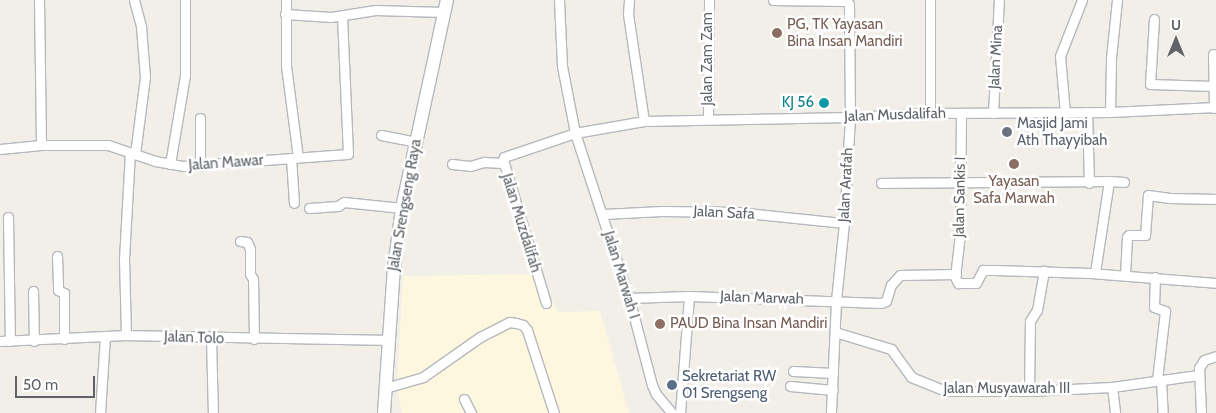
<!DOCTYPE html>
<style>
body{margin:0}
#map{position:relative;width:1216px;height:413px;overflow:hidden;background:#f1efe8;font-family:Cabin,sans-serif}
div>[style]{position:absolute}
.commercial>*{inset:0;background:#fef7e0}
.roads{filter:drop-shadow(1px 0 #b5b8bc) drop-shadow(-1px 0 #b5b8bc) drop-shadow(0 1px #b5b8bc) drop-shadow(0 -1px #b5b8bc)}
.minor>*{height:9px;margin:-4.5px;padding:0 4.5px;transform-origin:4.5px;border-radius:4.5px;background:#fff}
.secondary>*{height:12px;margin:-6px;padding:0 6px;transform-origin:6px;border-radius:6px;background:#fff}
.dots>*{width:14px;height:14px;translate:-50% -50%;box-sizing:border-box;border:2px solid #fff;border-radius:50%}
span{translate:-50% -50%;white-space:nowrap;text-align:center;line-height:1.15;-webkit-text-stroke:5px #fff;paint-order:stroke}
.education-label{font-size:15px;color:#785e54}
.left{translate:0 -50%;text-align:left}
.street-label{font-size:15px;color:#5f6368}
.culture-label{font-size:15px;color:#0d838f}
.right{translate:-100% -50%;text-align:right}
.worship-label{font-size:15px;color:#5b616d}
.service-label{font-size:15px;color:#4e5e75}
.north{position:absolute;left:1151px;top:15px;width:50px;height:50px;-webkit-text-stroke:4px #fff;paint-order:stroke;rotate:0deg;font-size:14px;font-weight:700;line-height:20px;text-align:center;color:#5f6368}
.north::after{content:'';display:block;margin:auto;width:18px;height:22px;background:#5f6368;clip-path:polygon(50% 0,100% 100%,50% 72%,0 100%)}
.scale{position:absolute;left:15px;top:376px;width:80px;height:22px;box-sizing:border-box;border:2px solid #5f6368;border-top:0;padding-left:6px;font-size:15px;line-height:18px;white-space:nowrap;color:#5f6368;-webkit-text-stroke:4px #fff;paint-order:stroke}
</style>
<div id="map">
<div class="commercial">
<div style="clip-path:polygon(536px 274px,559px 312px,600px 311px,629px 413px,402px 413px,397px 388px,403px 276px)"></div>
</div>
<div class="roads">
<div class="minor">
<div style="left:39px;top:0;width:145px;rotate:89.2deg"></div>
<div style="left:134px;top:0;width:28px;rotate:75deg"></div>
<div style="left:141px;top:27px;width:50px;rotate:85.4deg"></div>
<div style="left:145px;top:77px;width:78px;rotate:97.4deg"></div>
<div style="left:286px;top:0;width:66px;rotate:90deg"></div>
<div style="left:286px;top:66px;width:92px;rotate:82.5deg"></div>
<div style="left:559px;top:0;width:66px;rotate:87.4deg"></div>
<div style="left:562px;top:66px;width:68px;rotate:79deg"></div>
<div style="left:575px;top:133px;width:174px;rotate:71.9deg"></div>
<div style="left:629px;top:298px;width:90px;rotate:75.2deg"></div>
<div style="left:652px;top:385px;width:10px;rotate:66deg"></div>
<div style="left:656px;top:394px;width:25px;rotate:50deg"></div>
<div style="left:629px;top:0;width:14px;rotate:94deg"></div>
<div style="left:628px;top:14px;width:108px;rotate:81.5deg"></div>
<div style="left:773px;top:0;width:73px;rotate:0.8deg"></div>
<div style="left:846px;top:1px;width:4px;rotate:45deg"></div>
<div style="left:849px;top:4px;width:113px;rotate:89.5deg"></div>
<div style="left:850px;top:117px;width:106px;rotate:93.2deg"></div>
<div style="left:844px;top:223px;width:78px;rotate:95.9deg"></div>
<div style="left:836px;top:301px;width:112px;rotate:92.6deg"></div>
<div style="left:285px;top:14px;width:46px;rotate:3.7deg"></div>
<div style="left:331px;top:17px;width:45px;rotate:-9deg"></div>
<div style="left:375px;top:10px;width:69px;rotate:1.7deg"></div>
<div style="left:1154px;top:19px;width:65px;rotate:93.5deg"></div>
<div style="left:1150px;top:84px;width:63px;rotate:1.8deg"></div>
<div style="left:1213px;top:54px;width:54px;rotate:88.9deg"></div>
<div style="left:1087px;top:112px;width:71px;rotate:88.4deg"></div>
<div style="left:1110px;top:112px;width:54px;rotate:-88.9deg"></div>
<div style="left:1111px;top:58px;width:58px;rotate:-84.1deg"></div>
<div style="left:930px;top:113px;width:113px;rotate:-90deg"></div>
<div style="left:961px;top:113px;width:121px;rotate:90.5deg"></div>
<div style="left:960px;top:234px;width:43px;rotate:96.6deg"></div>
<div style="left:955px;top:277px;width:7px;rotate:63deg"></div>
<div style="left:958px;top:283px;width:18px"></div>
<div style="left:976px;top:283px;width:15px;rotate:-62deg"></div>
<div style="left:983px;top:270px;width:12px"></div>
<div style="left:995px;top:270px;width:95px;rotate:1.8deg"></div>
<div style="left:1090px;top:273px;width:126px;rotate:4.5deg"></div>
<div style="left:993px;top:113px;width:113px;rotate:-87deg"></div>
<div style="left:1065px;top:113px;width:57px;rotate:-95deg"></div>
<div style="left:1060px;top:56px;width:60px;rotate:-68.6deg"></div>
<div style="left:200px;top:118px;width:48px;rotate:90deg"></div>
<div style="left:708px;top:119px;width:119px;rotate:-89.5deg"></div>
<div style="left:381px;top:135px;width:36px;rotate:11deg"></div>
<div style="left:0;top:149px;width:41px;rotate:-5.6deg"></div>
<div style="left:41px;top:145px;width:67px"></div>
<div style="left:108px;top:145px;width:50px;rotate:18.8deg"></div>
<div style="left:155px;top:161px;width:28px;rotate:10deg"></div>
<div style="left:183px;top:166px;width:165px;rotate:-4.2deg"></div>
<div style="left:348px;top:154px;width:138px;rotate:-92.5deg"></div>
<div style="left:291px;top:158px;width:45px;rotate:86.2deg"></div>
<div style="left:170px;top:164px;width:90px;rotate:-80.4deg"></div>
<div style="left:185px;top:75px;width:75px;rotate:-90deg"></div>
<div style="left:452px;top:164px;width:18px;rotate:6deg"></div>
<div style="left:470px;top:166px;width:15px;rotate:-16deg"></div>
<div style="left:484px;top:162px;width:19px;rotate:3deg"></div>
<div style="left:1109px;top:181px;width:15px;rotate:4deg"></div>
<div style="left:881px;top:183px;width:228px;rotate:-0.5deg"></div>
<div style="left:1109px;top:181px;width:93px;rotate:98.7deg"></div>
<div style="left:309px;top:208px;width:29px;rotate:-4deg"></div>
<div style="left:338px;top:206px;width:7px;rotate:-34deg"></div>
<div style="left:344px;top:202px;width:58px;rotate:5.9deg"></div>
<div style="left:603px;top:214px;width:59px;rotate:-2.9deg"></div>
<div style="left:662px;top:211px;width:75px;rotate:0.8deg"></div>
<div style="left:737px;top:212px;width:108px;rotate:5.9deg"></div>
<div style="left:8px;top:217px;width:124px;rotate:89.1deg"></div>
<div style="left:240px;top:241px;width:7px;rotate:8deg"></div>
<div style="left:247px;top:242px;width:8px;rotate:67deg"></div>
<div style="left:250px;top:249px;width:25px;rotate:90deg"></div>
<div style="left:250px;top:274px;width:6px;rotate:59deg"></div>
<div style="left:253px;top:279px;width:60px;rotate:89deg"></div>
<div style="left:57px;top:256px;width:34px;rotate:88deg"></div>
<div style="left:58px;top:290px;width:7px;rotate:27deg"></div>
<div style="left:64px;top:293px;width:46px;rotate:90deg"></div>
<div style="left:1125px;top:275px;width:38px;rotate:-87deg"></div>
<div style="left:1127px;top:237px;width:3px;rotate:-45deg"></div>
<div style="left:1129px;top:235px;width:16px"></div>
<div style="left:1145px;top:235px;width:40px;rotate:-85.7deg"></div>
<div style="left:1148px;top:195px;width:22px;rotate:8deg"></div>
<div style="left:1170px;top:198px;width:46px;rotate:1.2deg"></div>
<div style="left:1155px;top:277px;width:30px;rotate:92deg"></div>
<div style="left:1154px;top:307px;width:12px;rotate:20deg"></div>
<div style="left:1165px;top:311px;width:69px;rotate:96.6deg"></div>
<div style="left:33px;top:291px;width:50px;rotate:88.9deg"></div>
<div style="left:629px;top:298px;width:60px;rotate:-1.9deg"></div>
<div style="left:689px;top:296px;width:192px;rotate:2.1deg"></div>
<div style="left:881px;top:303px;width:5px;rotate:-22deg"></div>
<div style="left:886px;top:301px;width:17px;rotate:-73deg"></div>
<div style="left:891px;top:285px;width:13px;rotate:-48deg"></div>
<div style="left:900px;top:275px;width:56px;rotate:-1deg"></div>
<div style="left:546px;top:303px;width:149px;rotate:-106.7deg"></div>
<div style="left:503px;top:160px;width:3px;rotate:-72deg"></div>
<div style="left:504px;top:157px;width:75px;rotate:-18.7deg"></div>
<div style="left:575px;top:133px;width:70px;rotate:-9.9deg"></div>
<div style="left:644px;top:121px;width:206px;rotate:-1.1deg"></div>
<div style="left:850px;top:117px;width:80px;rotate:-2.9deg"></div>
<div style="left:930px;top:113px;width:180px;rotate:-0.3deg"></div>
<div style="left:1110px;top:112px;width:106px;rotate:-2.7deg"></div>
<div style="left:835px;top:332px;width:59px;rotate:16.9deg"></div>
<div style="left:891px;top:349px;width:34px;rotate:54deg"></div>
<div style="left:911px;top:377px;width:37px;rotate:22deg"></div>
<div style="left:945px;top:391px;width:84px"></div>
<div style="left:1029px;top:391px;width:83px;rotate:-2.8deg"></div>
<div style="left:1112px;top:387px;width:87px;rotate:-7.9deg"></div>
<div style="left:126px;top:335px;width:76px;rotate:-91.5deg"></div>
<div style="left:124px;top:259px;width:106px;rotate:-86.8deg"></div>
<div style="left:211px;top:339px;width:74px;rotate:88.5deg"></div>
<div style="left:0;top:341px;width:126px;rotate:-2.7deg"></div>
<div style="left:126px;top:335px;width:262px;rotate:1.1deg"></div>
<div style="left:793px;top:371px;width:40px;rotate:2.9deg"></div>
<div style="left:1161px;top:380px;width:33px;rotate:87deg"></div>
<div style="left:790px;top:386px;width:43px;rotate:5.3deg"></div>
<div style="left:1112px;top:387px;width:26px;rotate:83deg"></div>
<div style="left:385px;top:388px;width:40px;rotate:-16deg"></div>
<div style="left:423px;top:377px;width:70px;rotate:-35.1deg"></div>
<div style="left:480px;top:337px;width:33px;rotate:-27deg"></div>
<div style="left:509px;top:322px;width:7px;rotate:8deg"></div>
<div style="left:516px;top:323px;width:7px;rotate:16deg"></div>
<div style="left:523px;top:325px;width:6px;rotate:51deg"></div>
<div style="left:527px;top:330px;width:87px;rotate:72deg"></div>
<div style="left:1029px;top:391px;width:70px;rotate:-89.2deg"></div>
<div style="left:1030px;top:321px;width:13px;rotate:-58deg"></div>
<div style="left:1037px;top:310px;width:40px;rotate:-80deg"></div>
<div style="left:464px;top:399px;width:16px;rotate:63deg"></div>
<div style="left:100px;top:413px;width:77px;rotate:-86.3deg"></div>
<div style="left:680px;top:413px;width:117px;rotate:-85.6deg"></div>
<div style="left:1201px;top:413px;width:45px;rotate:-92.5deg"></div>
<div style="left:1199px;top:368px;width:9px;rotate:-58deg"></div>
<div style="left:1204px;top:360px;width:13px;rotate:-18deg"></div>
</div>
<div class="secondary">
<div style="left:384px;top:413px;width:145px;rotate:-86.1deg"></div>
<div style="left:394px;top:268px;width:61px;rotate:-82.4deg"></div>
<div style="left:402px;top:208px;width:213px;rotate:-77.8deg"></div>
</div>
</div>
<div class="dots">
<div style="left:777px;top:33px;background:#8d6e63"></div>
<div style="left:824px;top:103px;background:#0f9aa8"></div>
<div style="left:1007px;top:132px;background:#6b7280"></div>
<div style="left:1014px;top:164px;background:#8d6e63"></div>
<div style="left:660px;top:324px;background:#8d6e63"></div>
<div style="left:672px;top:385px;background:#5c6f8a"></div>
</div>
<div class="education-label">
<span class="left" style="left:787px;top:33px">PG, TK Yayasan<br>Bina Insan Mandiri</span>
<span style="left:1014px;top:190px">Yayasan<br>Safa Marwah</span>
<span class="left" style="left:670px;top:324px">PAUD Bina Insan Mandiri</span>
</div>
<div class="street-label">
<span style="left:996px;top:57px;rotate:-87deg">Jalan Mina</span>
<span style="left:708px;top:59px;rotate:-90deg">Jalan Zam Zam</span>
<span style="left:895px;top:115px;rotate:-2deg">Jalan Musdalifah</span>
<span style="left:226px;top:163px;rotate:-4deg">Jalan Mawar</span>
<span style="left:846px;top:185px;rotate:-87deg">Jalan Arafah</span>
<span style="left:960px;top:197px;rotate:-89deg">Jalan Sankis I</span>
<span style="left:405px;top:205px;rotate:-80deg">Jalan Srengseng Raya</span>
<span style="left:724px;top:213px;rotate:3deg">Jalan Safa</span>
<span style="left:521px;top:223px;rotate:73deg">Jalan Muzdalifah</span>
<span style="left:621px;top:275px;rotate:73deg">Jalan Marwah I</span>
<span style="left:762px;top:298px;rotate:2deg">Jalan Marwah</span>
<span style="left:194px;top:338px;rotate:2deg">Jalan Tolo</span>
<span style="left:1007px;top:389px">Jalan Musyawarah III</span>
</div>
<div class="culture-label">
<span class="right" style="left:814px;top:103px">KJ 56</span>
</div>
<div class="worship-label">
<span class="left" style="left:1017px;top:132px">Masjid Jami<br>Ath Thayyibah</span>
</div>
<div class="service-label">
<span class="left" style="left:682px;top:385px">Sekretariat RW<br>01 Srengseng</span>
</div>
<div class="north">U</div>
<div class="scale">50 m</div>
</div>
